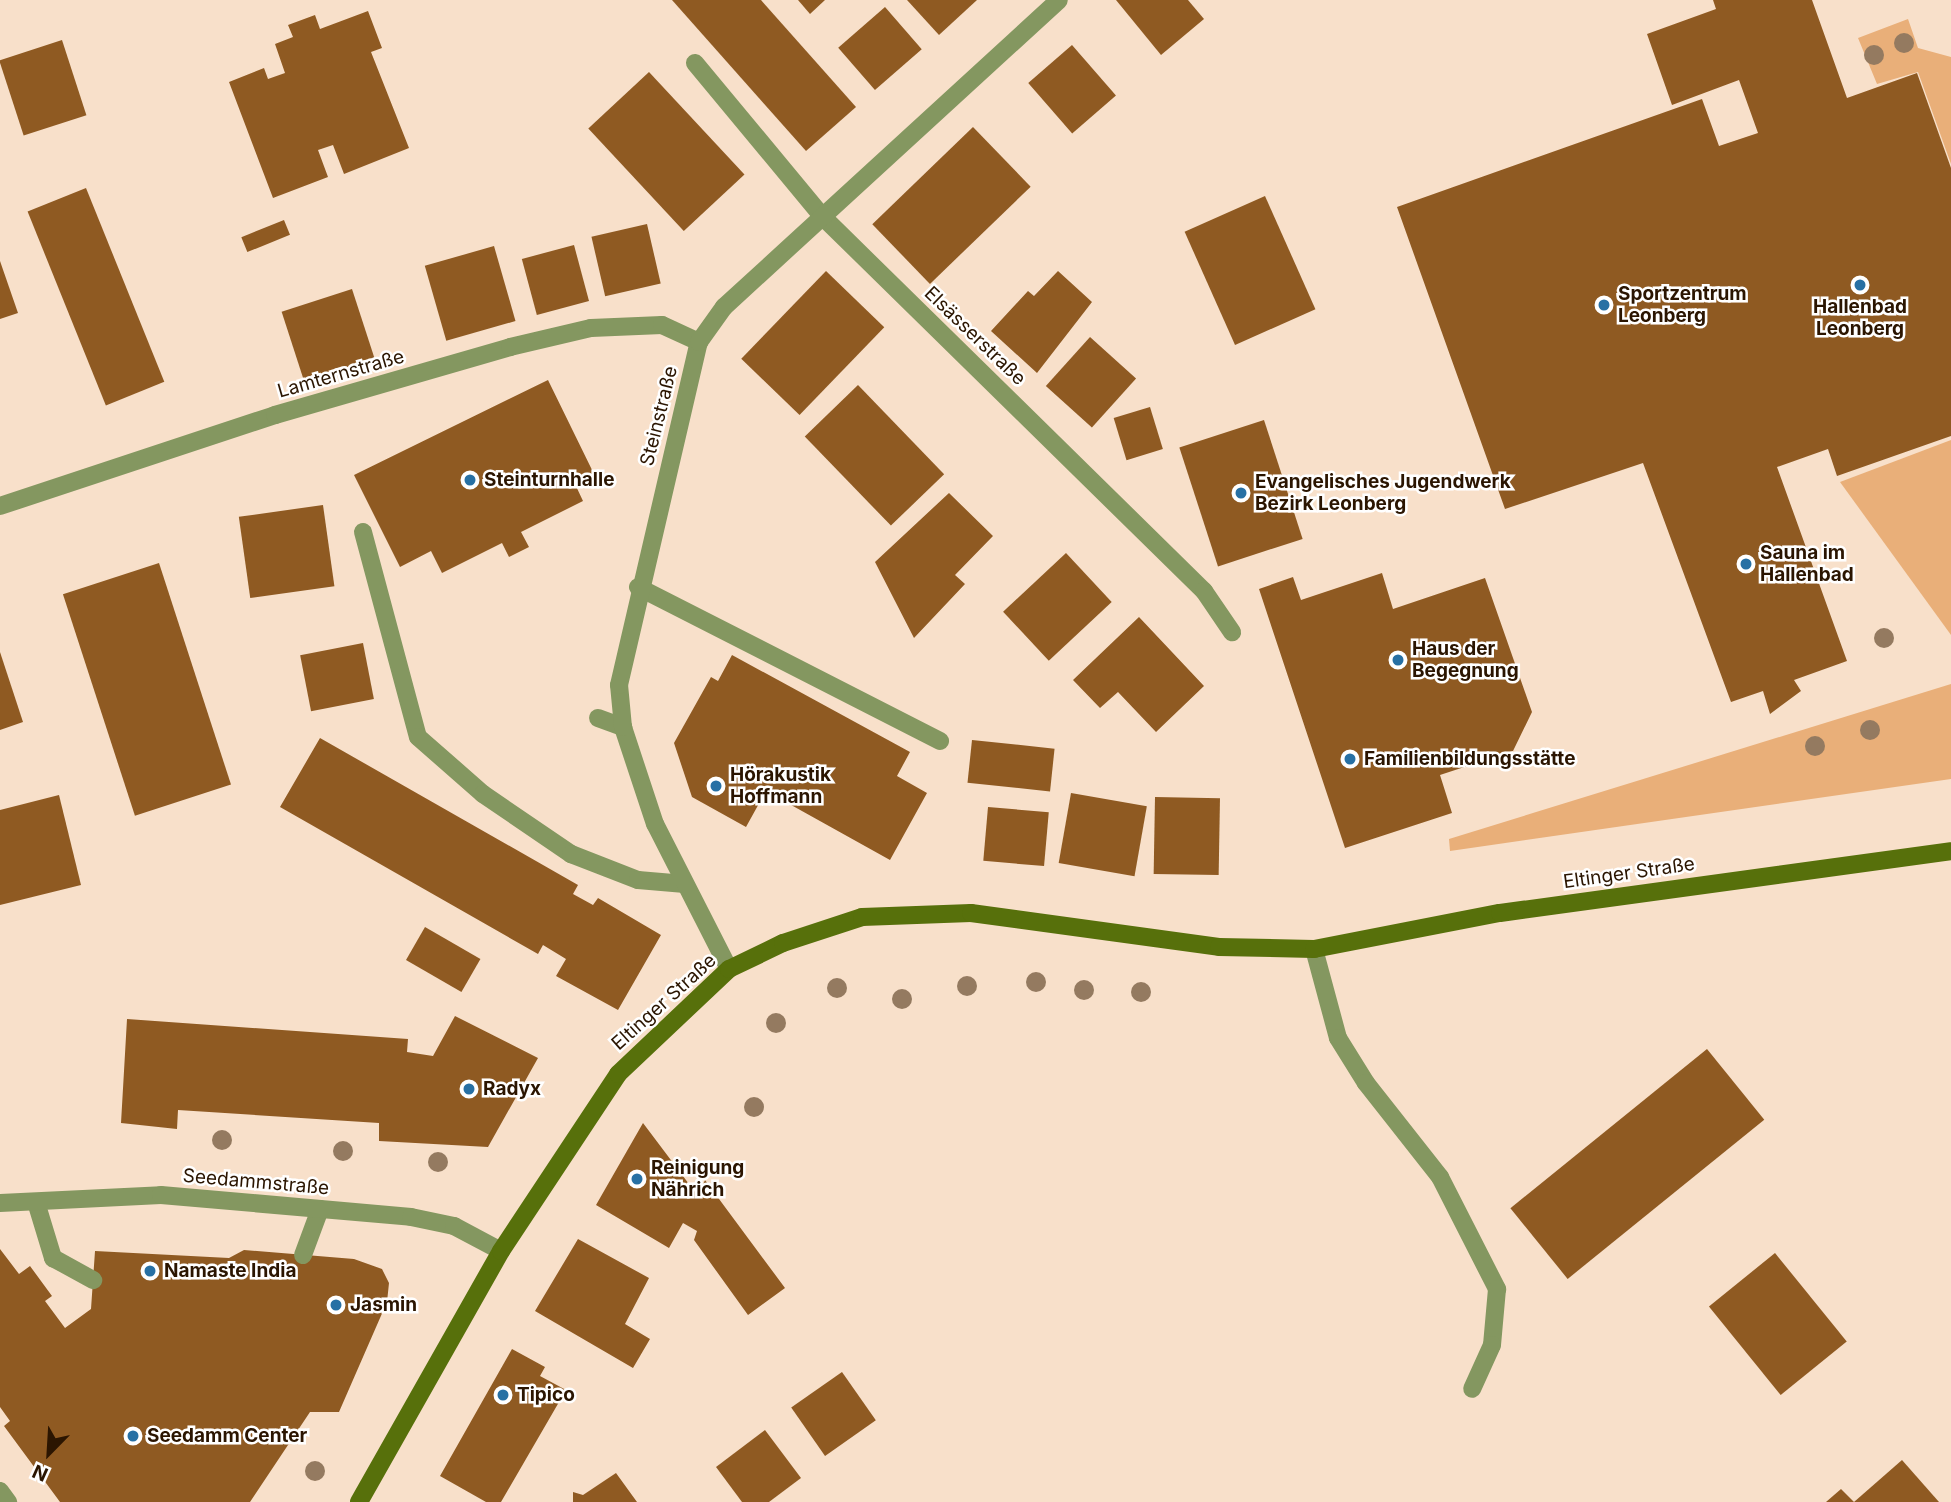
<!DOCTYPE html>
<meta charset="utf-8">
<style>
body{margin:0}
#map{position:relative;width:1951px;height:1502px;overflow:hidden;background:#f8e0ca;font-family:Inter,sans-serif}
div>[style]{position:absolute}
.green>*{inset:0;background:#e9af79}
.building>*{inset:0;background:#8f5a22;transform-origin:0 0}
.lane>*{height:18px;margin:-9px;padding:0 9px;transform-origin:9px;border-radius:9px;background:#849760}
.street>*{height:18px;margin:-9px;padding:0 9px;transform-origin:9px;border-radius:9px;background:#849760}
.secondary>*{height:18px;margin:-9px;padding:0 9px;transform-origin:9px;border-radius:9px;background:#57700b}
.trees>*{width:20px;height:20px;margin:-10px;border-radius:50%;background:#947a60}
.dots>*{width:19px;height:19px;translate:-50% -50%;box-sizing:border-box;border:4px solid #fff;border-radius:50%}
span{translate:-50% -50%;white-space:nowrap;text-align:center;line-height:1.15;-webkit-text-stroke:5px #fff;paint-order:stroke}
.poi-label{font-size:19px;color:#2b1501;font-weight:700}
.left{translate:0 -50%;text-align:left}
.street-label{font-size:19px;color:#2b1501}
.north{position:absolute;left:14px;top:1418px;width:70px;height:70px;-webkit-text-stroke:5px #fff;paint-order:stroke;rotate:204deg;font-size:19px;font-weight:700;line-height:28px;text-align:center;color:#2b1501}
.north::after{content:'';display:block;margin:auto;width:24px;height:32px;background:#2b1501;clip-path:polygon(50% 0,100% 100%,50% 72%,0 100%)}
</style>
<div id="map">
<div class="green">
<div style="clip-path:polygon(1908px 19px,1918px 48px,1951px 57px,1951px 164px,1918px 72px,1877px 84px,1858px 38px)"></div>
<div style="clip-path:polygon(1951px 440px,1951px 635px,1840px 482px)"></div>
<div style="clip-path:polygon(1951px 684px,1951px 779px,1450px 851px,1449px 839px)"></div>
</div>
<div class="building">
<div style="clip-path:polygon(672px 0,761px 0,856px 107px,806px 151px)"></div>
<div style="clip-path:polygon(798px 0,825px 0,810px 14px)"></div>
<div style="clip-path:polygon(907px 0,977px 0,939px 35px)"></div>
<div style="clip-path:polygon(1116px 0,1188px 0,1204px 19px,1161px 55px)"></div>
<div style="clip-path:polygon(1713px 0,1812px 0,1847px 98px,1917px 73px,1951px 168px,1951px 436px,1837px 476px,1828px 449px,1777px 467px,1847px 661px,1794px 680px,1801px 691px,1770px 714px,1763px 691px,1731px 702px,1643px 463px,1505px 509px,1397px 207px,1702px 99px,1719px 146px,1758px 133px,1739px 80px,1672px 105px,1647px 34px,1716px 9px)"></div>
<div style="left:885px;top:7px;width:56px;height:62px;rotate:49deg"></div>
<div style="clip-path:polygon(368px 11px,382px 48px,371px 52px,409px 148px,344px 174px,333px 145px,318px 150px,328px 177px,273px 198px,229px 82px,264px 68px,268px 79px,285px 73px,275px 44px,293px 37px,288px 25px,315px 15px,320px 29px)"></div>
<div style="left:62px;top:40px;width:79px;height:66px;rotate:72deg"></div>
<div style="left:1072px;top:45px;width:67px;height:58px;rotate:49deg"></div>
<div style="left:649px;top:72px;width:140px;height:83px;rotate:47deg"></div>
<div style="left:973px;top:127px;width:83px;height:140px;rotate:46deg"></div>
<div style="left:86px;top:188px;width:209px;height:63px;rotate:68deg"></div>
<div style="left:1265px;top:196px;width:124px;height:88px;rotate:66deg"></div>
<div style="left:284px;top:220px;width:16px;height:46px;rotate:68deg"></div>
<div style="left:647px;top:224px;width:61px;height:57px;rotate:77deg"></div>
<div style="left:574px;top:245px;width:58px;height:54px;rotate:75deg"></div>
<div style="left:494px;top:246px;width:78px;height:72px;rotate:74deg"></div>
<div style="clip-path:polygon(0 261px,18px 313px,0 319px)"></div>
<div style="left:826px;top:271px;width:81px;height:122px;rotate:44deg"></div>
<div style="clip-path:polygon(1058px 271px,1092px 302px,1037px 373px,991px 331px,1028px 291px,1034px 296px)"></div>
<div style="left:352px;top:289px;width:76px;height:74px;rotate:72deg"></div>
<div style="left:1090px;top:337px;width:62px;height:66px;rotate:42deg"></div>
<div style="clip-path:polygon(548px 380px,594px 474px,575px 484px,583px 501px,521px 532px,529px 547px,509px 557px,502px 543px,442px 573px,431px 551px,400px 567px,354px 475px)"></div>
<div style="left:858px;top:385px;width:124px;height:74px;rotate:46deg"></div>
<div style="left:1150px;top:407px;width:44px;height:38px;rotate:73deg"></div>
<div style="left:1264px;top:420px;width:125px;height:89px;rotate:72deg"></div>
<div style="clip-path:polygon(949px 493px,993px 536px,955px 575px,965px 584px,914px 638px,875px 562px)"></div>
<div style="left:323px;top:505px;width:82px;height:85px;rotate:82deg"></div>
<div style="left:1066px;top:553px;width:67px;height:86px;rotate:47deg"></div>
<div style="left:159px;top:563px;width:233px;height:101px;rotate:72deg"></div>
<div style="clip-path:polygon(1382px 573px,1393px 609px,1485px 578px,1532px 712px,1513px 751px,1440px 775px,1452px 813px,1345px 848px,1259px 589px,1293px 577px,1301px 600px)"></div>
<div style="clip-path:polygon(1139px 617px,1204px 686px,1156px 732px,1118px 692px,1100px 708px,1073px 680px)"></div>
<div style="left:363px;top:643px;width:57px;height:64px;rotate:79deg"></div>
<div style="clip-path:polygon(0 652px,23px 722px,0 730px)"></div>
<div style="clip-path:polygon(732px 655px,910px 752px,897px 776px,927px 793px,890px 860px,766px 791px,746px 827px,692px 797px,674px 743px,711px 677px,718px 681px)"></div>
<div style="clip-path:polygon(320px 738px,578px 885px,573px 894px,593px 905px,598px 898px,661px 935px,618px 1010px,556px 976px,566px 959px,543px 945px,538px 954px,280px 807px)"></div>
<div style="left:972px;top:740px;width:83px;height:43px;rotate:6deg"></div>
<div style="left:1071px;top:793px;width:77px;height:71px;rotate:10deg"></div>
<div style="clip-path:polygon(59px 795px,81px 885px,0 905px,0 810px)"></div>
<div style="left:1155px;top:797px;width:65px;height:77px;rotate:1deg"></div>
<div style="left:988px;top:807px;width:61px;height:54px;rotate:5deg"></div>
<div style="left:425px;top:927px;width:64px;height:38px;rotate:30deg"></div>
<div style="clip-path:polygon(455px 1016px,538px 1058px,488px 1147px,379px 1141px,379px 1123px,178px 1110px,177px 1129px,121px 1123px,127px 1019px,408px 1039px,407px 1052px,433px 1056px)"></div>
<div style="left:1707px;top:1049px;width:91px;height:253px;rotate:51deg"></div>
<div style="clip-path:polygon(643px 1123px,698px 1196px,705px 1180px,785px 1288px,748px 1315px,694px 1240px,697px 1231px,683px 1223px,669px 1248px,596px 1205px)"></div>
<div style="clip-path:polygon(578px 1239px,649px 1278px,625px 1324px,650px 1339px,633px 1368px,535px 1311px)"></div>
<div style="clip-path:polygon(0 1249px,19px 1274px,30px 1266px,52px 1296px,45px 1301px,65px 1328px,91px 1309px,95px 1251px,229px 1258px,244px 1250px,354px 1259px,382px 1269px,389px 1283px,387px 1302px,339px 1412px,310px 1412px,250px 1502px,60px 1502px,4px 1426px,10px 1421px,0 1407px)"></div>
<div style="left:1775px;top:1253px;width:114px;height:85px;rotate:51deg"></div>
<div style="clip-path:polygon(512px 1349px,545px 1367px,540px 1376px,566px 1390px,501px 1502px,486px 1502px,440px 1476px)"></div>
<div style="left:842px;top:1372px;width:59px;height:62px;rotate:55deg"></div>
<div style="clip-path:polygon(765px 1430px,801px 1478px,769px 1502px,742px 1502px,716px 1467px)"></div>
<div style="clip-path:polygon(1902px 1460px,1939px 1502px,1854px 1502px)"></div>
<div style="clip-path:polygon(616px 1473px,637px 1502px,573px 1502px,573px 1492px,583px 1495px)"></div>
<div style="clip-path:polygon(1841px 1489px,1854px 1502px,1826px 1502px)"></div>
</div>
<div class="lane">
<div style="left:695px;top:63px;width:200px;rotate:50.3deg"></div>
<div style="left:363px;top:532px;width:212px;rotate:75deg"></div>
<div style="left:418px;top:737px;width:86px;rotate:41.2deg"></div>
<div style="left:483px;top:794px;width:107px;rotate:34.3deg"></div>
<div style="left:571px;top:854px;width:72px;rotate:21.2deg"></div>
<div style="left:638px;top:880px;width:47px;rotate:4.9deg"></div>
<div style="left:638px;top:587px;width:339px;rotate:27deg"></div>
<div style="left:598px;top:718px;width:27px;rotate:20deg"></div>
<div style="left:1314px;top:949px;width:92px;rotate:74.9deg"></div>
<div style="left:1338px;top:1038px;width:53px;rotate:58.1deg"></div>
<div style="left:1366px;top:1083px;width:120px;rotate:51.8deg"></div>
<div style="left:1440px;top:1177px;width:126px;rotate:63deg"></div>
<div style="left:1497px;top:1289px;width:56px;rotate:95.1deg"></div>
<div style="left:1492px;top:1345px;width:48px;rotate:114.4deg"></div>
<div style="left:36px;top:1202px;width:59px;rotate:73.1deg"></div>
<div style="left:53px;top:1258px;width:46px;rotate:28.8deg"></div>
<div style="left:303px;top:1255px;width:49px;rotate:-69.7deg"></div>
</div>
<div class="street">
<div style="left:823px;top:217px;width:534px;rotate:44.47deg"></div>
<div style="left:1204px;top:591px;width:50px;rotate:55.7deg"></div>
<div style="left:0;top:506px;width:290px;rotate:-18.3deg"></div>
<div style="left:275px;top:415px;width:245px;rotate:-16.1deg"></div>
<div style="left:510px;top:347px;width:83px;rotate:-13.2deg"></div>
<div style="left:591px;top:328px;width:71px;rotate:-2.4deg"></div>
<div style="left:662px;top:325px;width:41px;rotate:24.7deg"></div>
<div style="left:729px;top:969px;width:163px;rotate:-117deg"></div>
<div style="left:655px;top:824px;width:102px;rotate:-108.3deg"></div>
<div style="left:623px;top:727px;width:42px;rotate:-95.4deg"></div>
<div style="left:619px;top:685px;width:352px;rotate:-76.9deg"></div>
<div style="left:699px;top:342px;width:43px;rotate:-54.5deg"></div>
<div style="left:724px;top:307px;width:454px;rotate:-42.5deg"></div>
<div style="left:0;top:1203px;width:161px;rotate:-2.8deg"></div>
<div style="left:161px;top:1195px;width:251px;rotate:5deg"></div>
<div style="left:411px;top:1217px;width:44px;rotate:11.8deg"></div>
<div style="left:454px;top:1226px;width:53px;rotate:28deg"></div>
<div style="left:0;top:1491px;width:14px;rotate:54deg"></div>
</div>
<div class="secondary">
<div style="left:359px;top:1502px;width:288px;rotate:-60.5deg"></div>
<div style="left:501px;top:1251px;width:212px;rotate:-56.5deg"></div>
<div style="left:618px;top:1074px;width:153px;rotate:-43.4deg"></div>
<div style="left:729px;top:969px;width:60px;rotate:-25.7deg"></div>
<div style="left:783px;top:943px;width:83px;rotate:-18.2deg"></div>
<div style="left:862px;top:917px;width:109px;rotate:-2.1deg"></div>
<div style="left:971px;top:913px;width:250px;rotate:7.8deg"></div>
<div style="left:1219px;top:947px;width:95px;rotate:1.2deg"></div>
<div style="left:1314px;top:949px;width:189px;rotate:-11deg"></div>
<div style="left:1500px;top:913px;width:455px;rotate:-7.8deg"></div>
</div>
<div class="trees">
<div style="left:1904px;top:43px"></div>
<div style="left:1874px;top:55px"></div>
<div style="left:1884px;top:638px"></div>
<div style="left:1870px;top:730px"></div>
<div style="left:1815px;top:746px"></div>
<div style="left:1036px;top:982px"></div>
<div style="left:967px;top:986px"></div>
<div style="left:837px;top:988px"></div>
<div style="left:1084px;top:990px"></div>
<div style="left:1141px;top:992px"></div>
<div style="left:902px;top:999px"></div>
<div style="left:776px;top:1023px"></div>
<div style="left:754px;top:1107px"></div>
<div style="left:222px;top:1140px"></div>
<div style="left:343px;top:1151px"></div>
<div style="left:438px;top:1162px"></div>
<div style="left:315px;top:1471px"></div>
</div>
<div class="dots">
<div style="left:1860px;top:285px;background:#2770a4"></div>
<div style="left:1604px;top:305px;background:#2770a4"></div>
<div style="left:470px;top:480px;background:#2770a4"></div>
<div style="left:1241px;top:493px;background:#2770a4"></div>
<div style="left:1746px;top:564px;background:#2770a4"></div>
<div style="left:1398px;top:660px;background:#2770a4"></div>
<div style="left:1350px;top:759px;background:#2770a4"></div>
<div style="left:716px;top:786px;background:#2770a4"></div>
<div style="left:469px;top:1089px;background:#2770a4"></div>
<div style="left:637px;top:1179px;background:#2770a4"></div>
<div style="left:150px;top:1271px;background:#2770a4"></div>
<div style="left:336px;top:1305px;background:#2770a4"></div>
<div style="left:503px;top:1395px;background:#2770a4"></div>
<div style="left:133px;top:1436px;background:#2770a4"></div>
</div>
<div class="poi-label">
<span class="left" style="left:1618px;top:305px">Sportzentrum<br>Leonberg</span>
<span style="left:1860px;top:318px">Hallenbad<br>Leonberg</span>
<span class="left" style="left:484px;top:480px">Steinturnhalle</span>
<span class="left" style="left:1255px;top:493px">Evangelisches Jugendwerk<br>Bezirk Leonberg</span>
<span class="left" style="left:1760px;top:564px">Sauna im<br>Hallenbad</span>
<span class="left" style="left:1412px;top:660px">Haus der<br>Begegnung</span>
<span class="left" style="left:1364px;top:759px">Familienbildungsstätte</span>
<span class="left" style="left:730px;top:786px">Hörakustik<br>Hoffmann</span>
<span class="left" style="left:483px;top:1089px">Radyx</span>
<span class="left" style="left:651px;top:1179px">Reinigung<br>Nährich</span>
<span class="left" style="left:164px;top:1271px">Namaste India</span>
<span class="left" style="left:350px;top:1305px">Jasmin</span>
<span class="left" style="left:517px;top:1395px">Tipico</span>
<span class="left" style="left:147px;top:1436px">Seedamm Center</span>
</div>
<div class="street-label">
<span style="left:975px;top:336px;rotate:44deg">Elsässerstraße</span>
<span style="left:341px;top:374px;rotate:-16deg">Lamternstraße</span>
<span style="left:659px;top:416px;rotate:-76deg">Steinstraße</span>
<span style="left:1629px;top:873px;rotate:-8deg">Eltinger Straße</span>
<span style="left:664px;top:1002px;rotate:-42deg">Eltinger Straße</span>
<span style="left:256px;top:1182px;rotate:5deg">Seedammstraße</span>
</div>
<div class="north">N</div>
</div>
